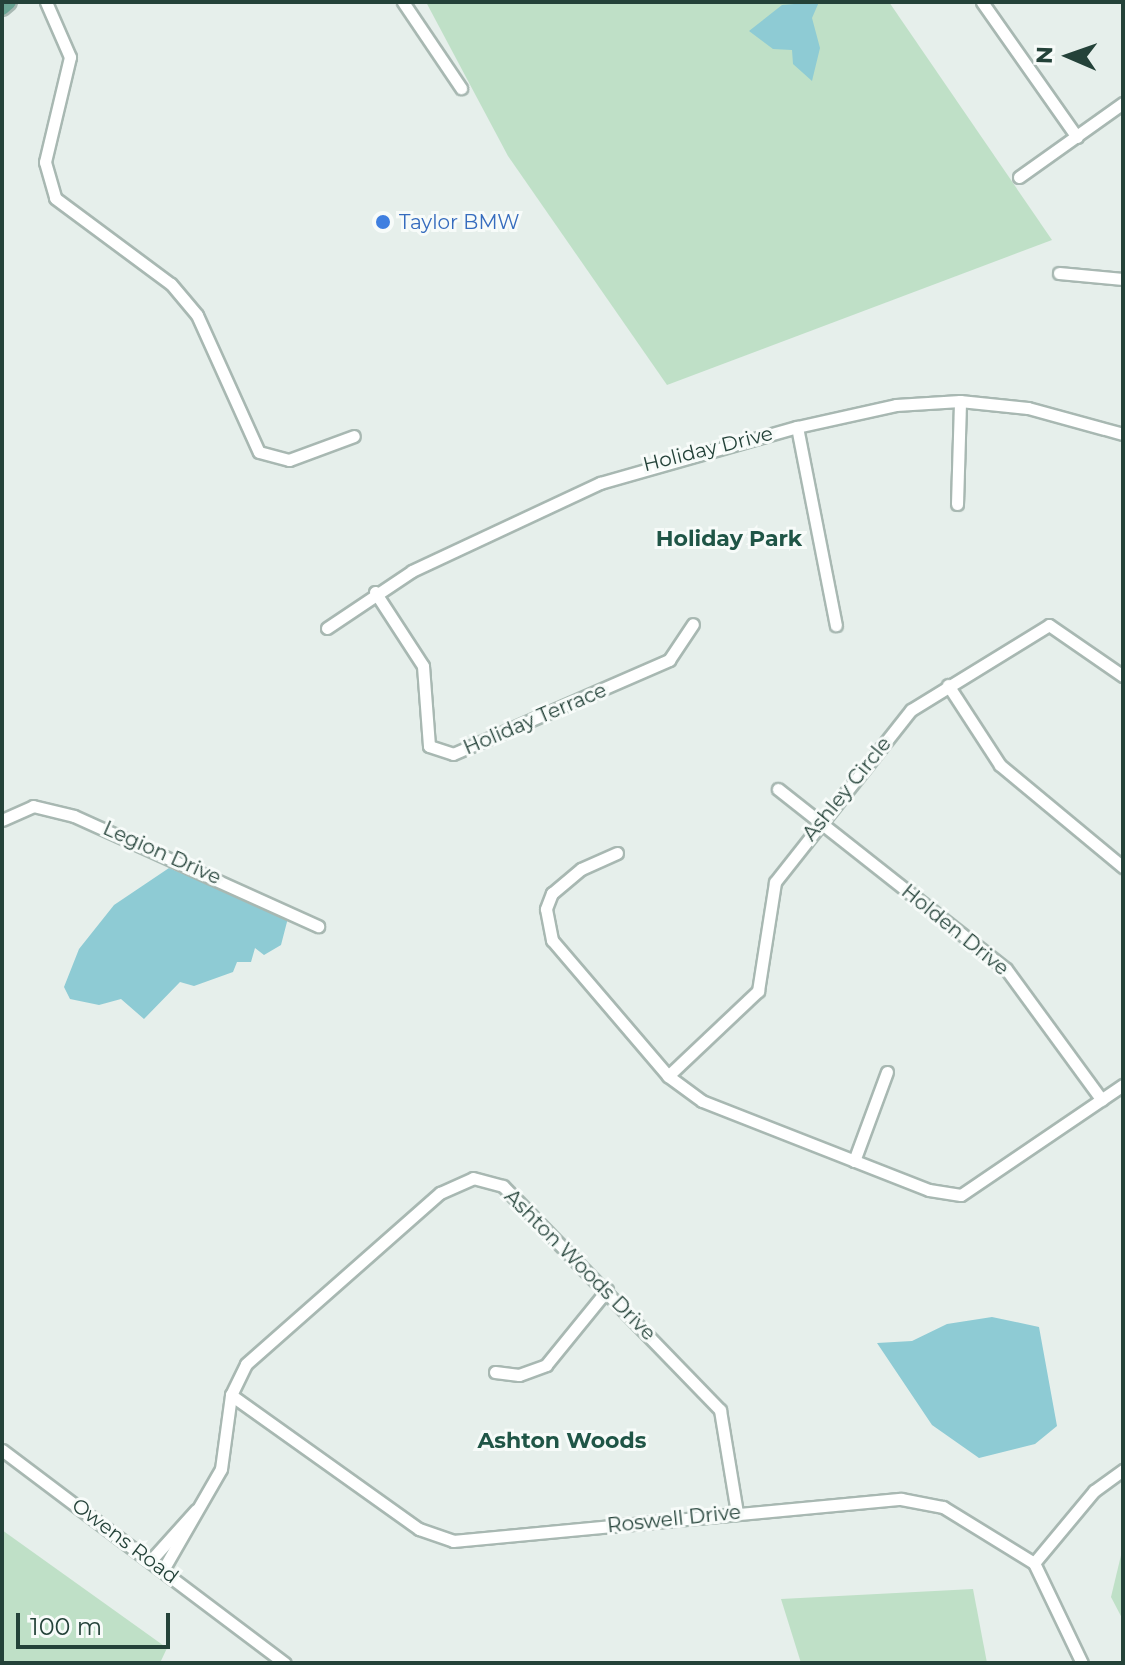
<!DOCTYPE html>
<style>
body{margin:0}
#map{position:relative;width:1125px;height:1665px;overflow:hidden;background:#e6efeb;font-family:Montserrat,sans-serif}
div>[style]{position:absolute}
.green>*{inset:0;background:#bfe0c7}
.water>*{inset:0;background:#8ecbd4}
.roads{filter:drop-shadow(2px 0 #a8b8b2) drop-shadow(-2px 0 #a8b8b2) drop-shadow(0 2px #a8b8b2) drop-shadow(0 -2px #a8b8b2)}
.minor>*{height:11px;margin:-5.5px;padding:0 5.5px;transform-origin:5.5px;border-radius:5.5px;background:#fff}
.major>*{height:14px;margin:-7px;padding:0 7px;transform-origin:7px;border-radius:7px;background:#6aa594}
.dots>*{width:22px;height:22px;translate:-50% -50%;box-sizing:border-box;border:4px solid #f7fbf9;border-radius:50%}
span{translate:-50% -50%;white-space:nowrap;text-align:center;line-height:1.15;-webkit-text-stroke:6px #f7fbf9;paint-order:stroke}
.shop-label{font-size:20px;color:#366cbe}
.left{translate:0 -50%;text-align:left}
.street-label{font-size:20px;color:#244239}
.neighbourhood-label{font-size:22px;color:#1f5546;font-weight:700}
.frame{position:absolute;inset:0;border:4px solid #244239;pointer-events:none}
.north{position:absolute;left:1029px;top:16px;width:80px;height:80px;-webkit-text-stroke:6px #f7fbf9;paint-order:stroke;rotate:272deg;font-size:22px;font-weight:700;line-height:32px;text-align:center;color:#244239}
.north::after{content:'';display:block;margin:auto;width:28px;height:36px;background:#244239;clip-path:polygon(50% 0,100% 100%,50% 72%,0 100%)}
.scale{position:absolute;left:16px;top:1613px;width:154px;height:36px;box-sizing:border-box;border:4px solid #244239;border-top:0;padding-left:10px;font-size:24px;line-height:28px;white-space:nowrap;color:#244239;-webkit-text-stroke:6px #f7fbf9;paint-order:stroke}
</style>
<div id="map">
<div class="green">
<div style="clip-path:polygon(426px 2px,889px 2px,1052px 240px,667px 385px,508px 156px)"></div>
<div style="clip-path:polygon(2px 1530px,167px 1648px,160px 1663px,2px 1663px)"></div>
<div style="clip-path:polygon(1123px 1547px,1123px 1620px,1111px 1597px)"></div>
<div style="clip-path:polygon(973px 1589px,987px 1663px,801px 1663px,781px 1599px)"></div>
</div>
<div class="water">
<div style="clip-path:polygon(819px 2px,812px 18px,820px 48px,812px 81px,793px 64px,792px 50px,773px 49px,749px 31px,782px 5px)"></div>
<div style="clip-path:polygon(169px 868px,288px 918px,281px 945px,264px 955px,255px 948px,251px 962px,237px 962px,233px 972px,194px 986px,180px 982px,144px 1019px,121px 999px,99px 1005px,70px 999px,64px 987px,79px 949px,114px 905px)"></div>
<div style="clip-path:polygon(992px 1317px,1039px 1327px,1057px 1426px,1035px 1444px,979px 1458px,932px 1425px,877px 1343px,912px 1341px,947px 1324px)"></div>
</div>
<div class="roads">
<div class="minor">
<div style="left:46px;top:2px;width:60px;rotate:66.4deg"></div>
<div style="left:70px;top:57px;width:108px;rotate:103.4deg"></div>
<div style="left:45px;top:162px;width:37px;rotate:74deg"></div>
<div style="left:55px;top:198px;width:144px;rotate:36.6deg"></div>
<div style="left:171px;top:284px;width:40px;rotate:50deg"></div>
<div style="left:197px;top:315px;width:150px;rotate:65.7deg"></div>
<div style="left:259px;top:452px;width:31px;rotate:15deg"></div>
<div style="left:289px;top:460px;width:69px;rotate:-20.3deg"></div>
<div style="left:403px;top:2px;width:104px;rotate:56deg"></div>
<div style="left:982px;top:2px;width:165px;rotate:54.9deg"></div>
<div style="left:1019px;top:177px;width:128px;rotate:-35.4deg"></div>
<div style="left:1059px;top:273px;width:64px;rotate:5.4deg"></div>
<div style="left:797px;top:427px;width:202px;rotate:78.9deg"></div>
<div style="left:957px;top:504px;width:103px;rotate:-88.3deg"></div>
<div style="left:375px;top:592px;width:88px;rotate:57deg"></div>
<div style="left:423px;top:666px;width:80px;rotate:85.7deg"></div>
<div style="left:429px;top:746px;width:25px;rotate:18deg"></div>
<div style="left:453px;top:754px;width:236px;rotate:-23.5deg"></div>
<div style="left:669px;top:660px;width:43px;rotate:-56.3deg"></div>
<div style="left:327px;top:628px;width:102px;rotate:-33.8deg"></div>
<div style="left:412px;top:571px;width:208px;rotate:-25.1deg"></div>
<div style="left:600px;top:483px;width:205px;rotate:-15.9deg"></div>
<div style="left:797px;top:427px;width:101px;rotate:-12.5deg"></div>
<div style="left:896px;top:405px;width:64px;rotate:-3.6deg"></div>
<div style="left:960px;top:401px;width:68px;rotate:5.9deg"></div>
<div style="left:1028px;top:408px;width:98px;rotate:15.3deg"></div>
<div style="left:948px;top:685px;width:95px;rotate:57deg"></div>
<div style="left:1000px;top:765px;width:160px;rotate:39.7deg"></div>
<div style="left:778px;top:789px;width:290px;rotate:38.3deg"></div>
<div style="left:1006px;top:969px;width:162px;rotate:53.8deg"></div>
<div style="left:2px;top:820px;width:34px;rotate:-24deg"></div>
<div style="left:33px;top:806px;width:42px;rotate:13.7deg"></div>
<div style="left:74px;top:816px;width:268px;rotate:24.3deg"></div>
<div style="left:617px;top:853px;width:39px;rotate:156deg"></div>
<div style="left:581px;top:869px;width:38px;rotate:140deg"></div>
<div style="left:552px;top:893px;width:17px;rotate:111deg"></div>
<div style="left:546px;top:909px;width:32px;rotate:79deg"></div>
<div style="left:552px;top:940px;width:179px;rotate:49.5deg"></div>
<div style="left:668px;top:1076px;width:42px;rotate:36.3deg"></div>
<div style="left:702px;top:1101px;width:244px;rotate:21.4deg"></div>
<div style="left:929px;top:1190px;width:32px;rotate:9deg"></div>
<div style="left:961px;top:1195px;width:196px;rotate:-34.2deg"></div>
<div style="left:668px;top:1076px;width:124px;rotate:-43.4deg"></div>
<div style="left:758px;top:991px;width:110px;rotate:-81.1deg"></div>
<div style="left:775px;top:882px;width:219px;rotate:-51.7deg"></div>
<div style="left:911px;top:710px;width:162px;rotate:-31.6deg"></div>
<div style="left:1049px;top:625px;width:90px;rotate:34.6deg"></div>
<div style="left:854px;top:1161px;width:95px;rotate:-69.7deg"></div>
<div style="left:495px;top:1372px;width:24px;rotate:7deg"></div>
<div style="left:519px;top:1375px;width:29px;rotate:-20deg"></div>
<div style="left:546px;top:1365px;width:97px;rotate:-50.9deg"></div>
<div style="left:231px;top:1395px;width:231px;rotate:35.5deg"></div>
<div style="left:419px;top:1529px;width:36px;rotate:19deg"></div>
<div style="left:453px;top:1541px;width:450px;rotate:-5.4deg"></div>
<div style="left:901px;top:1499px;width:43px;rotate:10.8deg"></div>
<div style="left:943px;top:1507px;width:107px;rotate:31.6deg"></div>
<div style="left:1034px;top:1563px;width:111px;rotate:64.4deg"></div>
<div style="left:2px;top:1450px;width:354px;rotate:37deg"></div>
<div style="left:152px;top:1559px;width:66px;rotate:-48.1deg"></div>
<div style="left:1034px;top:1563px;width:94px;rotate:-50.2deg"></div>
<div style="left:1094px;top:1491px;width:36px;rotate:-36deg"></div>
<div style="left:164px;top:1568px;width:114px;rotate:-60.1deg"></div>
<div style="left:221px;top:1469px;width:75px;rotate:-82.3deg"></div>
<div style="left:231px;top:1395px;width:34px;rotate:-64deg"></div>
<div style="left:246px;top:1364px;width:259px;rotate:-41.4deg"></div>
<div style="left:440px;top:1193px;width:36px;rotate:-24deg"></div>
<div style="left:473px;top:1178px;width:31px;rotate:15deg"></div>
<div style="left:503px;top:1186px;width:312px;rotate:45.9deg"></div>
<div style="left:720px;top:1410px;width:104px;rotate:80.6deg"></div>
</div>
<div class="major">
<div style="left:2px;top:8px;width:9px;rotate:-41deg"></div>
</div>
</div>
<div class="dots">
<div style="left:383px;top:222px;background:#3f7fe0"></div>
</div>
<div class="shop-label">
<span class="left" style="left:399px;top:222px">Taylor BMW</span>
</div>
<div class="street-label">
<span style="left:708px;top:449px;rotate:-14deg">Holiday Drive</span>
<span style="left:535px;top:719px;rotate:-23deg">Holiday Terrace</span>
<span style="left:847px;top:789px;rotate:-51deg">Ashley Circle</span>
<span style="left:162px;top:853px;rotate:24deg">Legion Drive</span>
<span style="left:955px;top:930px;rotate:39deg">Holden Drive</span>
<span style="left:580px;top:1265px;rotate:45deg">Ashton Woods Drive</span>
<span style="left:674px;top:1519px;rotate:-6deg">Roswell Drive</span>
<span style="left:125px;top:1541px;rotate:37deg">Owens Road</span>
</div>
<div class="neighbourhood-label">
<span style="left:729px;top:539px">Holiday Park</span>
<span style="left:562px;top:1441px">Ashton Woods</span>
</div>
<div class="frame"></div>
<div class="north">N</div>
<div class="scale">100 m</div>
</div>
